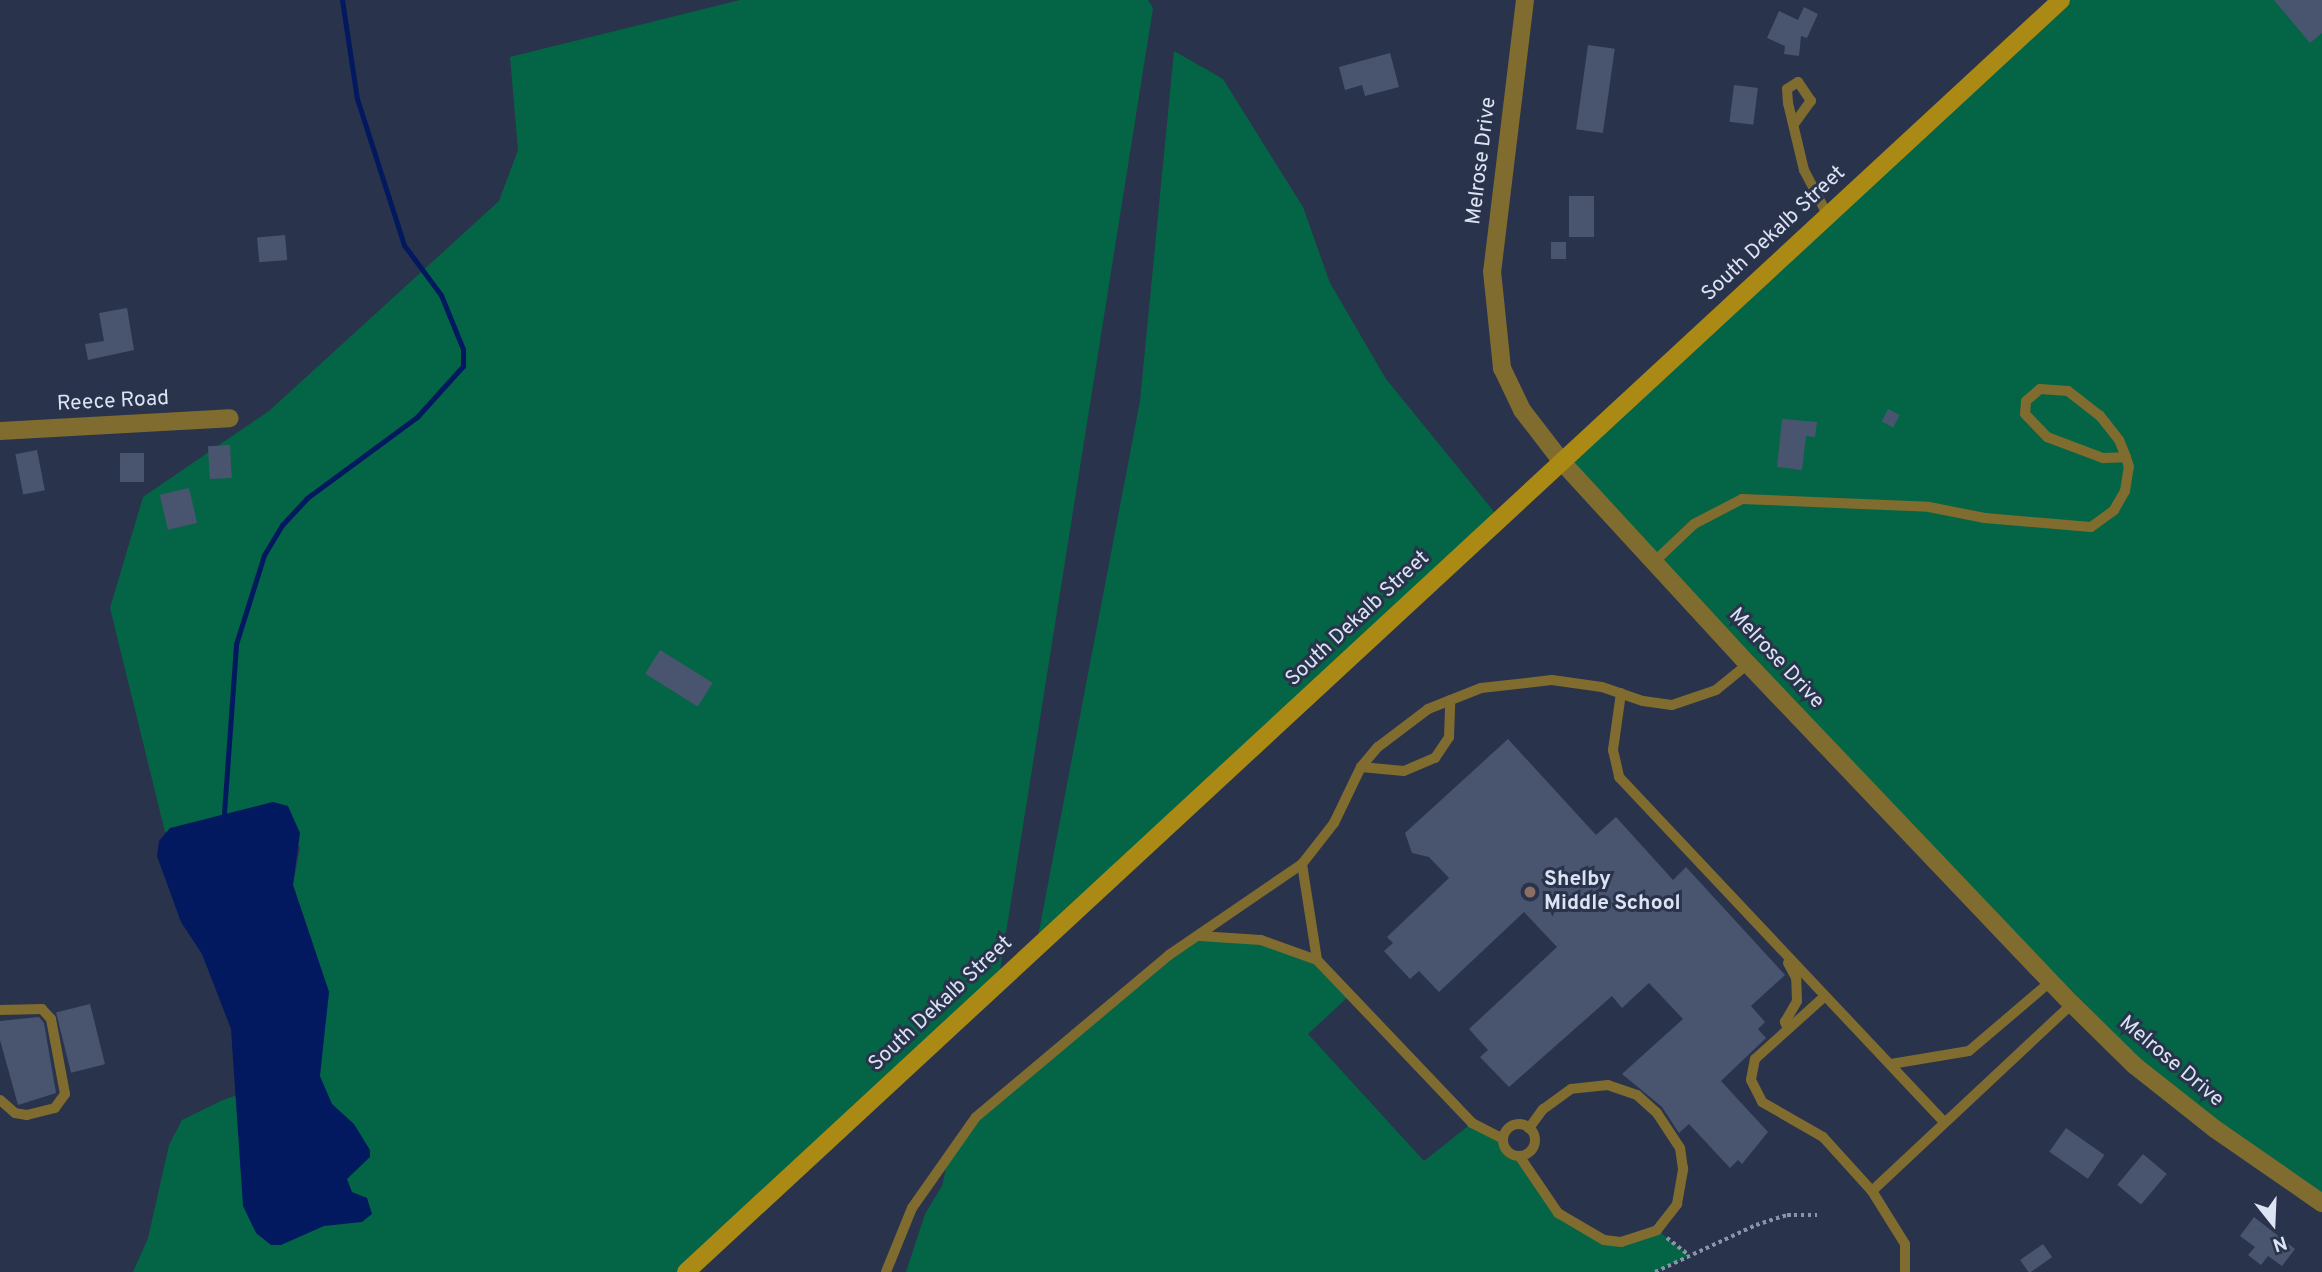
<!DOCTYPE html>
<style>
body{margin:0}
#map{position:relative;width:2322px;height:1272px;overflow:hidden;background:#29334b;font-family:Overpass,sans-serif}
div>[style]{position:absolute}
.green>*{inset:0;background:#046546}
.water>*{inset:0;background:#02195f}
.stream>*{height:5px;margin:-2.5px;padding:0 2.5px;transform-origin:2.5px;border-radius:2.5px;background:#02195f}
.building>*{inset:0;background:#49556f;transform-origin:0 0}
.path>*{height:3.5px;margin-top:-1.75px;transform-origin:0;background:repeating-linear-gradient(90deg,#8a93a7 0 3.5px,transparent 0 7px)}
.service>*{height:10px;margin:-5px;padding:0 5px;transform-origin:5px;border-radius:5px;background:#806c2e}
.service>.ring{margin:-5px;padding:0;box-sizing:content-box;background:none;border:10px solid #806c2e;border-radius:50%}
.minor>*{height:18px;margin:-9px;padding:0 9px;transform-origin:9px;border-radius:9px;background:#806c2e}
.tertiary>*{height:18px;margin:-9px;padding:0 9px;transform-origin:9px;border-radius:9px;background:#806c2e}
.secondary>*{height:18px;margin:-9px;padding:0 9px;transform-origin:9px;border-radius:9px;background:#aa8a15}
.dots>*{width:19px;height:19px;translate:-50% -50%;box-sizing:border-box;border:4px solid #29334b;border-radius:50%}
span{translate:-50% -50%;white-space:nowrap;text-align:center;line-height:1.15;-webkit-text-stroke:6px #29334b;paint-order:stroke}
.street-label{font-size:21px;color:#dce3f3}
.poi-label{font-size:21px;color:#dce3f3;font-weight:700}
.left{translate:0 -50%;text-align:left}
.north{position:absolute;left:2238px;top:1188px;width:70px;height:70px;-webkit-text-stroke:5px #29334b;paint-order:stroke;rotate:162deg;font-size:19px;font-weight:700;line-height:28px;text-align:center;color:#dce3f3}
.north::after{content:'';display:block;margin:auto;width:24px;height:32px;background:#dce3f3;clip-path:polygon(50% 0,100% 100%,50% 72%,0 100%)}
</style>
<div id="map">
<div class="green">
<div style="clip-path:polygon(740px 0,1148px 0,1153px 8px,998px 983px,686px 1272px,133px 1272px,148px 1238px,169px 1145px,182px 1120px,223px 1100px,320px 1066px,329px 992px,293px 885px,300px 848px,273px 802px,165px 832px,110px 608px,143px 497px,269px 411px,499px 201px,518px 150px,510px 57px)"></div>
<div style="clip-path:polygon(2061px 0,2322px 0,2322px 1203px,2134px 1065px,1562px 462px)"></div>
<div style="clip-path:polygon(1174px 51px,1223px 79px,1303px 207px,1330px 283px,1386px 379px,1500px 519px,1036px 947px,1140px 401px)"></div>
<div style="clip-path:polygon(1234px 935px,1317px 960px,1350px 995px,1308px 1034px,1424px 1161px,1472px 1123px,1503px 1139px,1508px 1152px,1520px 1157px,1548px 1201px,1604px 1240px,1657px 1230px,1690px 1256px,1655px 1272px,906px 1272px,925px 1214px,942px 1186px,951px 1147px,976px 1117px,1200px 936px)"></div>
</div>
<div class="water">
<div style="clip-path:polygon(273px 802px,288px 806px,300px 833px,293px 885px,329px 992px,320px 1076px,332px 1104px,354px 1124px,370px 1150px,370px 1157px,347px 1179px,352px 1192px,367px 1198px,372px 1214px,362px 1222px,324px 1226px,281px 1245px,271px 1245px,256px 1233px,243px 1206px,231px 1029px,202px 954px,181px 922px,157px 856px,159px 841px,170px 828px)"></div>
</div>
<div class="stream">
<div style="left:224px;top:813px;width:169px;rotate:-85.9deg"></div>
<div style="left:236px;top:644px;width:93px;rotate:-72.5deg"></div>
<div style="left:264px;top:555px;width:35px;rotate:-59deg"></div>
<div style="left:282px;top:525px;width:37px;rotate:-47deg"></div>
<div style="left:307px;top:498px;width:137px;rotate:-36.4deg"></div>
<div style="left:417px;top:417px;width:69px;rotate:-48deg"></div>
<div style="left:463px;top:366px;width:17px;rotate:-90deg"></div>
<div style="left:463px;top:349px;width:58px;rotate:-112.2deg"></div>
<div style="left:441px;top:295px;width:62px;rotate:-126.5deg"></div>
<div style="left:404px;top:245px;width:153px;rotate:-107.8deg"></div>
<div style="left:357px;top:99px;width:100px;rotate:-98.6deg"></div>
</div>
<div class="building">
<div style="clip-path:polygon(2274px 0,2322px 0,2322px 33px,2310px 43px)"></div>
<div style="clip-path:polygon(1804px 7px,1818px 14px,1807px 38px,1801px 36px,1799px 56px,1784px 54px,1785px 46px,1767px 38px,1779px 11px,1798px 20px)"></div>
<div style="left:1588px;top:45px;width:27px;height:85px;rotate:8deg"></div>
<div style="clip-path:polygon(1390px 53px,1399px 87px,1365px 96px,1362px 85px,1345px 90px,1339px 67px)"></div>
<div style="left:1734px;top:85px;width:24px;height:37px;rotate:7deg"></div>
<div style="left:1569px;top:196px;width:25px;height:41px"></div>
<div style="left:285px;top:235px;width:25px;height:28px;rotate:85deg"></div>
<div style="left:1551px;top:242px;width:15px;height:17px"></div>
<div style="clip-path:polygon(127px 308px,134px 350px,88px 360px,85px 344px,104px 341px,99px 313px)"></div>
<div style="left:1888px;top:409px;width:13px;height:14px;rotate:27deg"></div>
<div style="clip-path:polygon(1782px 419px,1817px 422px,1815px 437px,1806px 436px,1802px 470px,1777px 467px)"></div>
<div style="left:230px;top:445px;width:33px;height:22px;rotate:87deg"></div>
<div style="left:37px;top:450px;width:41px;height:22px;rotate:79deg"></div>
<div style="left:120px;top:453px;width:24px;height:29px"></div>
<div style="left:189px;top:488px;width:36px;height:30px;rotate:77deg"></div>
<div style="left:660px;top:650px;width:62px;height:28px;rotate:32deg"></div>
<div style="clip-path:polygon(1508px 739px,1596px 835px,1616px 817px,1673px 880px,1686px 867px,1785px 975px,1751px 1006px,1765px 1022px,1758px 1029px,1766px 1038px,1721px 1081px,1768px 1132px,1742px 1164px,1738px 1160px,1730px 1168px,1689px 1124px,1679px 1133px,1662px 1107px,1622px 1074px,1683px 1019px,1649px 983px,1622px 1008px,1612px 996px,1509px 1087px,1480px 1057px,1488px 1050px,1469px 1029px,1557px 947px,1524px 912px,1439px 992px,1419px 971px,1410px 979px,1384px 951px,1393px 943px,1387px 937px,1449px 878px,1429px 857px,1412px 853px,1405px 833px)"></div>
<div style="left:90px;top:1004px;width:62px;height:35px;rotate:76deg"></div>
<div style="clip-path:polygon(39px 1017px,44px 1023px,56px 1093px,18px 1105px,0 1040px,0 1021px)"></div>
<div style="left:2066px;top:1128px;width:47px;height:29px;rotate:35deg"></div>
<div style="left:2143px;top:1154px;width:31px;height:40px;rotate:40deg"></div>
<div style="clip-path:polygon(2254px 1217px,2295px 1249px,2282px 1266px,2268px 1256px,2261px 1265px,2248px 1255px,2255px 1247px,2240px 1236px)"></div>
<div style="left:2043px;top:1244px;width:16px;height:28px;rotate:55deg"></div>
</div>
<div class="path">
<div style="left:1667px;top:1238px;width:28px;rotate:38deg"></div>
<div style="left:1655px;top:1272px;width:111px;rotate:-25deg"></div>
<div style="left:1756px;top:1225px;width:33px;rotate:-18deg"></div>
<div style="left:1787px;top:1215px;width:30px"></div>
</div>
<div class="service">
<div style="left:1794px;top:124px;width:29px;rotate:-54deg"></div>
<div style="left:1811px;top:101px;width:23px;rotate:-124deg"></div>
<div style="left:1798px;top:82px;width:13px;rotate:148deg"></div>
<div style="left:1787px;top:89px;width:14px;rotate:86deg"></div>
<div style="left:1788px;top:103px;width:69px;rotate:76.6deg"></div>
<div style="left:1804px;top:170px;width:52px;rotate:62.4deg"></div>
<div style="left:1654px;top:562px;width:55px;rotate:-43.5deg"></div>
<div style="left:1694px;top:524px;width:54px;rotate:-27.5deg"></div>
<div style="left:1742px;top:499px;width:187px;rotate:2.4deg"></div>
<div style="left:1929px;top:507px;width:57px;rotate:11.1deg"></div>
<div style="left:1985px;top:518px;width:106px;rotate:4.9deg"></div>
<div style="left:2091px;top:527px;width:29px;rotate:-36deg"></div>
<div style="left:2114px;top:510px;width:22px;rotate:-60deg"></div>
<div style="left:2125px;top:491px;width:24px;rotate:-81deg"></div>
<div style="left:2129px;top:467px;width:10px;rotate:-107deg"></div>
<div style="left:2126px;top:457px;width:18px;rotate:-112deg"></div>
<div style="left:2119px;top:440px;width:31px;rotate:-128deg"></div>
<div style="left:2100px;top:416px;width:41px;rotate:-142deg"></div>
<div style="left:2068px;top:391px;width:28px;rotate:-176deg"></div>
<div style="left:2040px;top:389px;width:18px;rotate:139deg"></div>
<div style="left:2026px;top:401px;width:13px;rotate:94deg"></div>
<div style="left:2025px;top:414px;width:32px;rotate:46deg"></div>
<div style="left:2047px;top:437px;width:60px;rotate:20.6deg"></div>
<div style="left:2103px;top:458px;width:23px;rotate:-2deg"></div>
<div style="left:1621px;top:693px;width:58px;rotate:98deg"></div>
<div style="left:1613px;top:750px;width:28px;rotate:77deg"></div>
<div style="left:1619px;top:777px;width:474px;rotate:46.7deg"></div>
<div style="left:1361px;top:767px;width:43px;rotate:5.3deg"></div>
<div style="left:1404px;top:771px;width:34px;rotate:-23deg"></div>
<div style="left:1435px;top:758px;width:25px;rotate:-56deg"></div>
<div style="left:1449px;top:737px;width:37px;rotate:-88deg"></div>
<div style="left:1302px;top:864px;width:97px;rotate:81.1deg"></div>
<div style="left:1200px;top:936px;width:61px;rotate:3.8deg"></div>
<div style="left:1261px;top:940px;width:59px;rotate:19.7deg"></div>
<div style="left:1317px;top:960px;width:225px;rotate:46.4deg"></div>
<div style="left:1472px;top:1123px;width:35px;rotate:27deg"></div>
<div style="left:1825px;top:996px;width:94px;rotate:138deg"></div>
<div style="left:1755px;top:1059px;width:21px;rotate:101deg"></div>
<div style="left:1751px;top:1080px;width:25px;rotate:63deg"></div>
<div style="left:1762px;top:1102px;width:70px;rotate:29.8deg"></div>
<div style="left:1823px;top:1137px;width:73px;rotate:47.8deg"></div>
<div style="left:1872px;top:1191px;width:62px;rotate:58.1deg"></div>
<div style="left:1905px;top:1244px;width:28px;rotate:90deg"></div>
<div style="left:0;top:1010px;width:42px;rotate:-1.4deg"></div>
<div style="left:42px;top:1009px;width:13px;rotate:48deg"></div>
<div style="left:51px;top:1019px;width:76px;rotate:79.4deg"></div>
<div style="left:65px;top:1094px;width:17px;rotate:126deg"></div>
<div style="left:55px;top:1108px;width:29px;rotate:166deg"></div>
<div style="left:27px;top:1115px;width:12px;rotate:-171deg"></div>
<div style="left:15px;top:1113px;width:20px;rotate:-139deg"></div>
<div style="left:1788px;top:1029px;width:8px;rotate:-113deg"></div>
<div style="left:1785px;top:1022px;width:24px;rotate:-60deg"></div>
<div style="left:1797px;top:1001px;width:23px;rotate:-92deg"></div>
<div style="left:1796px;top:978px;width:17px;rotate:-118deg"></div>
<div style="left:1891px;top:1064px;width:79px;rotate:-9.5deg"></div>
<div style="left:1969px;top:1051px;width:106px;rotate:-40.4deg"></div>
<div class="ring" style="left:1503px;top:1124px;width:22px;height:22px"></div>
<div style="left:1520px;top:1157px;width:68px;rotate:55.8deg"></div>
<div style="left:1558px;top:1213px;width:53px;rotate:30.4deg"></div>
<div style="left:1604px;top:1240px;width:17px;rotate:7deg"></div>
<div style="left:1621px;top:1242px;width:38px;rotate:-18deg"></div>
<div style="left:1657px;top:1230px;width:33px;rotate:-52deg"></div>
<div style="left:1677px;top:1204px;width:36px;rotate:-80deg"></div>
<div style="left:1683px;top:1169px;width:21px;rotate:-98deg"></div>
<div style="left:1680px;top:1148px;width:42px;rotate:-123.3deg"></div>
<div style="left:1657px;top:1113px;width:27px;rotate:-138deg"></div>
<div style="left:1637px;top:1095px;width:31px;rotate:-161deg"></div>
<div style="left:1608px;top:1085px;width:37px;rotate:174deg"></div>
<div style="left:1571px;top:1089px;width:34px;rotate:144deg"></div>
<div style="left:1543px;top:1109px;width:24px;rotate:126deg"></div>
<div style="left:1872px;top:1191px;width:274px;rotate:-43.1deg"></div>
<div style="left:886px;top:1272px;width:69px;rotate:-67.9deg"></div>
<div style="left:912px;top:1208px;width:111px;rotate:-54.9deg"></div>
<div style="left:976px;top:1117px;width:252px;rotate:-40deg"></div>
<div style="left:1169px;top:955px;width:161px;rotate:-34.4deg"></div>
<div style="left:1302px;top:864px;width:52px;rotate:-52deg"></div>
<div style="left:1334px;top:823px;width:62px;rotate:-64.3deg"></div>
<div style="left:1361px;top:767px;width:26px;rotate:-50deg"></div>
<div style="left:1378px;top:747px;width:63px;rotate:-37.2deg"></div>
<div style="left:1428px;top:709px;width:57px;rotate:-21.6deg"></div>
<div style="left:1481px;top:688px;width:71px;rotate:-6.4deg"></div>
<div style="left:1552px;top:680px;width:50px;rotate:8deg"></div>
<div style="left:1602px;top:687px;width:43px;rotate:18.9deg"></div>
<div style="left:1643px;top:701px;width:29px;rotate:8deg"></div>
<div style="left:1672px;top:705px;width:46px;rotate:-18.8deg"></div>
<div style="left:1716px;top:690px;width:41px;rotate:-39.1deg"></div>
</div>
<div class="minor">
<div style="left:0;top:431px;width:230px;rotate:-3.2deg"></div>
</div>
<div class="tertiary">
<div style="left:1525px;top:0;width:273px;rotate:96.9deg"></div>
<div style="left:1492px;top:271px;width:98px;rotate:84.1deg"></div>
<div style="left:1502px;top:368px;width:47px;rotate:64.5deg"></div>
<div style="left:1522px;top:410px;width:66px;rotate:52.4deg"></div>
<div style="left:1562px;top:462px;width:275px;rotate:47.4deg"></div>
<div style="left:1748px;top:664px;width:470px;rotate:46.4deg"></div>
<div style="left:2072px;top:1004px;width:87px;rotate:44.5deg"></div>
<div style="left:2134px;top:1065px;width:103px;rotate:38.3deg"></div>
<div style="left:2215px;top:1129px;width:130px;rotate:34.7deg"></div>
</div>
<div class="secondary">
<div style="left:686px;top:1272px;width:1873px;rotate:-42.77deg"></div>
</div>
<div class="dots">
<div style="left:1530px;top:892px;background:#8d6e63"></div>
</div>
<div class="street-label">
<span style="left:1482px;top:161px;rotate:-83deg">Melrose Drive</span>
<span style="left:1774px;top:234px;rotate:-43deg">South Dekalb Street</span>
<span style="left:113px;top:402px;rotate:-3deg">Reece Road</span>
<span style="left:1358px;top:619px;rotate:-43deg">South Dekalb Street</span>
<span style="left:1776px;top:659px;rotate:47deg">Melrose Drive</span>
<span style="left:941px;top:1004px;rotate:-43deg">South Dekalb Street</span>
<span style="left:2171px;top:1062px;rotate:40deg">Melrose Drive</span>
</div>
<div class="poi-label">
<span class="left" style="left:1544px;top:892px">Shelby<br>Middle School</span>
</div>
<div class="north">N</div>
</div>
